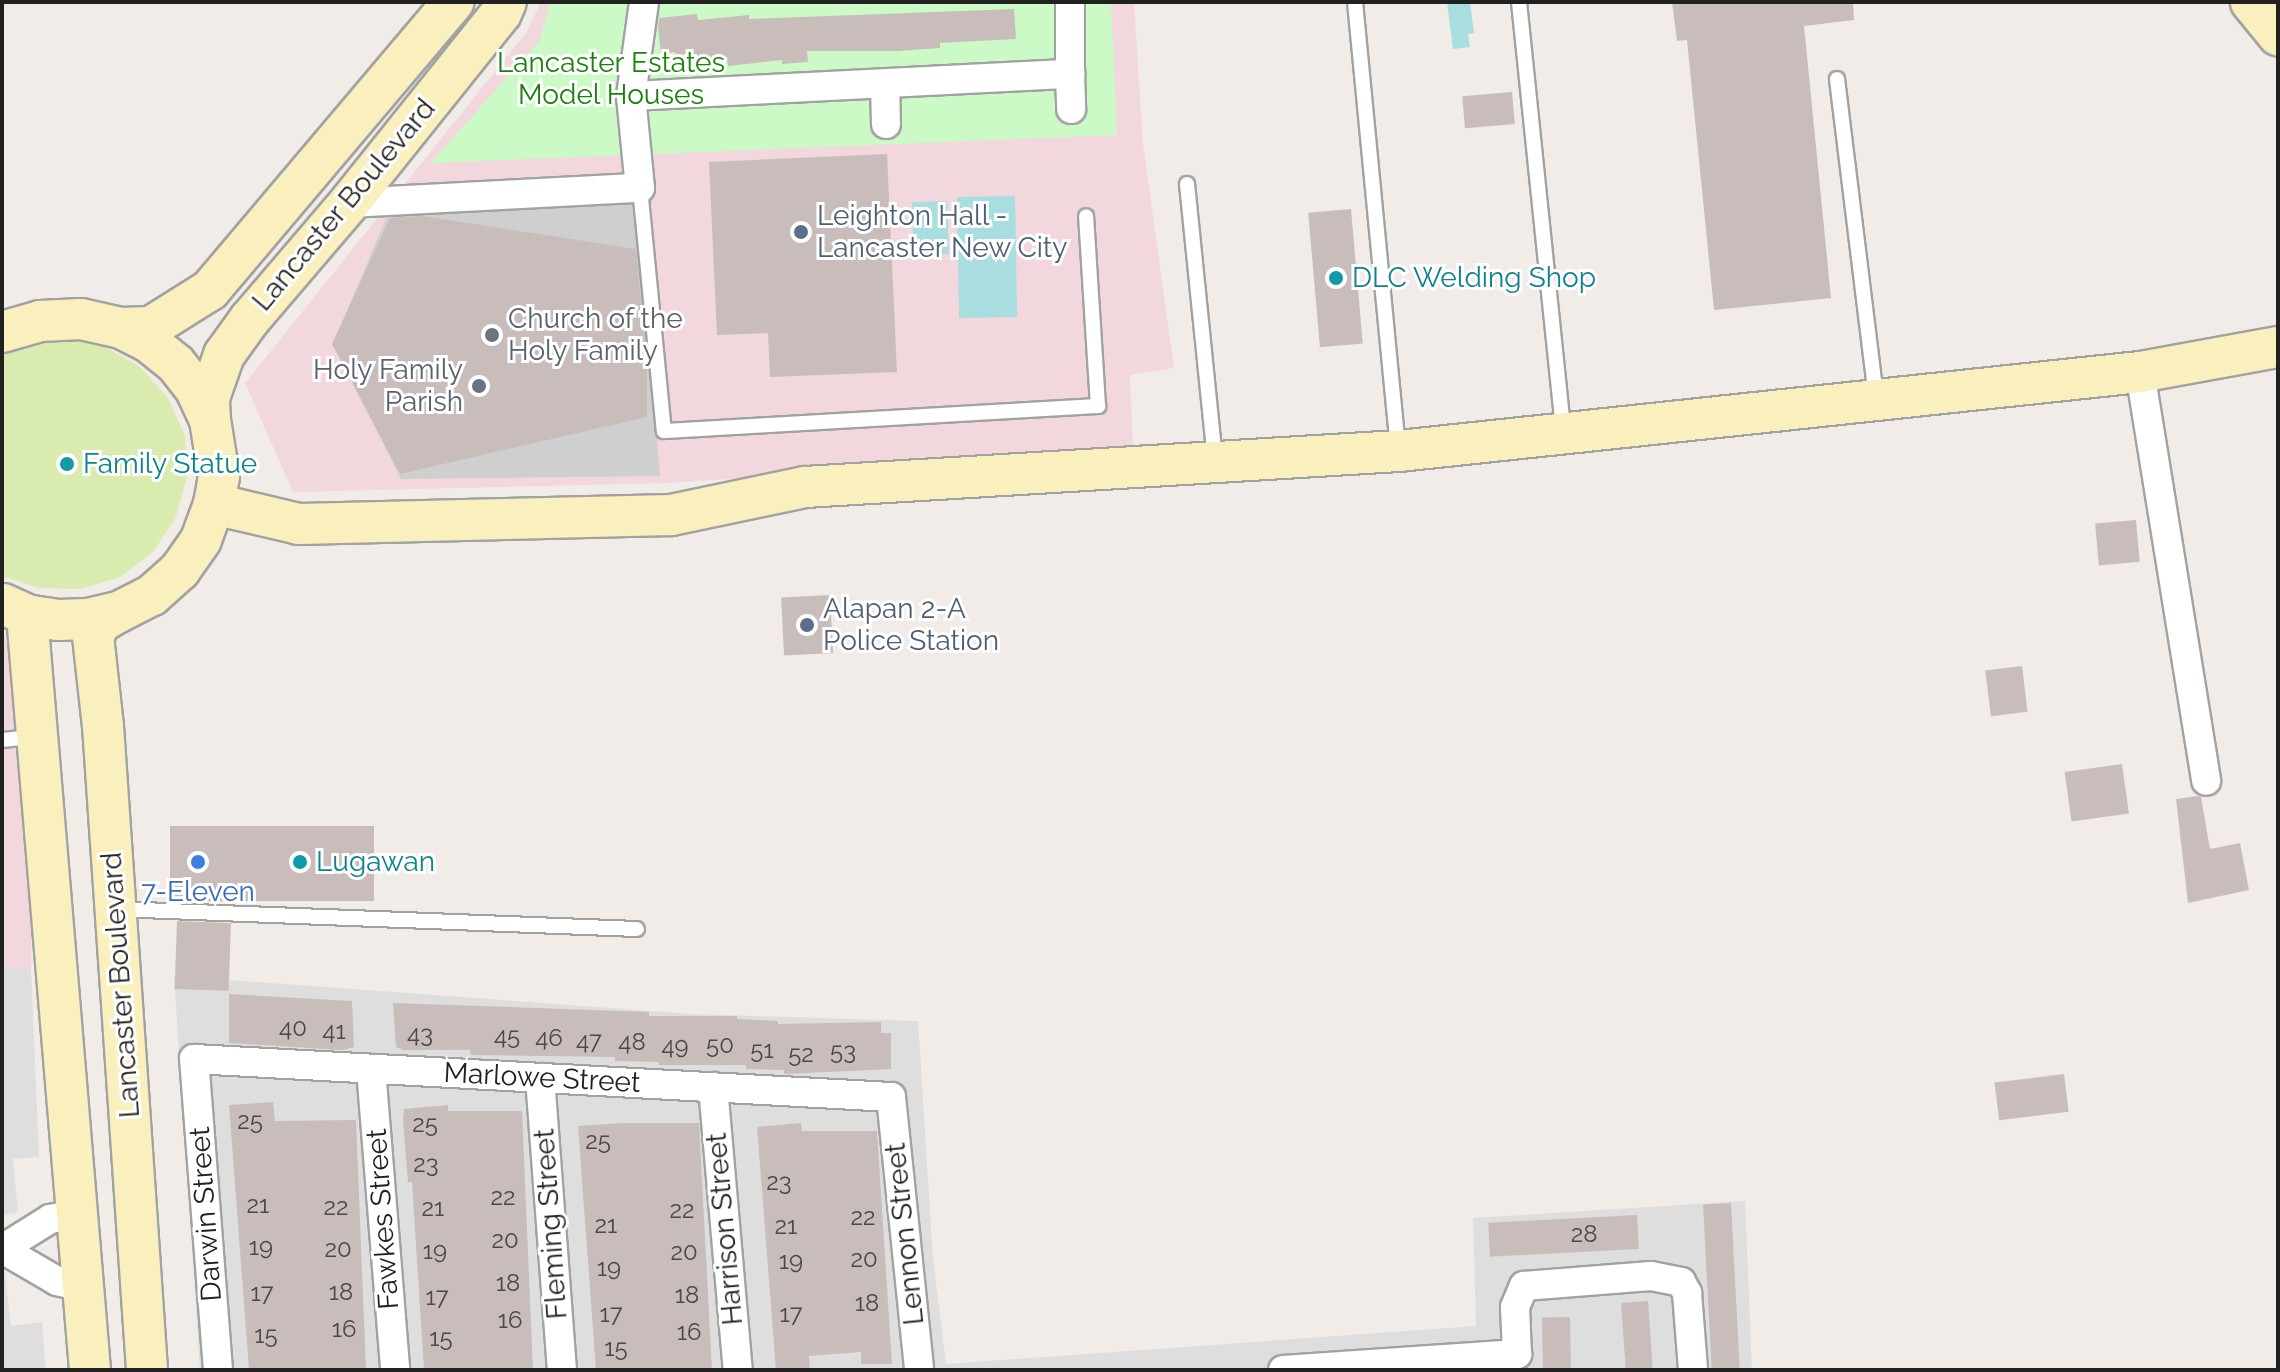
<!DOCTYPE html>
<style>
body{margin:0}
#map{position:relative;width:2280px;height:1372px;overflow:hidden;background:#f1ece8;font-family:Raleway,sans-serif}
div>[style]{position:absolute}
.residential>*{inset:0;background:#dfdede}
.commercial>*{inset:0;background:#f2d7dc}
.religious>*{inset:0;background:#cfcfcf}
.grass>*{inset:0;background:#d9ebae}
.park>*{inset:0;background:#ccfac6}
.water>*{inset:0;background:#a8dedf;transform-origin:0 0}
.building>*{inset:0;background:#c9bdbb;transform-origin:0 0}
.roads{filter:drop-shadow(2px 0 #a2a2a2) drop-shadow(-2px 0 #a2a2a2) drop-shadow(0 2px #a2a2a2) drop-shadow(0 -2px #a2a2a2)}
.lane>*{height:14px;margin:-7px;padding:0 7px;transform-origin:7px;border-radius:7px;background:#fff}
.street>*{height:28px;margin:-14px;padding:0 14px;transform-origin:14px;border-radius:14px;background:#fff}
.secondary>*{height:40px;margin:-20px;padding:0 20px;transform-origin:20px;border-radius:20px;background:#faf0bd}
.dots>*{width:22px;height:22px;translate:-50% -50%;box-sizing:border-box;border:4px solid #fff;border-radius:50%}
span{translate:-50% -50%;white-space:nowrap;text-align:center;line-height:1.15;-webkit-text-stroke:6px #fff;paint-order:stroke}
.number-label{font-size:24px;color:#4b4848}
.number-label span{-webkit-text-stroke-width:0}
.park-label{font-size:28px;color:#1a820b}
.street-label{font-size:28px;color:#212121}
.service-label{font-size:28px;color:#4e5e75}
.left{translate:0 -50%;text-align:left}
.culture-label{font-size:28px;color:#0d838f}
.worship-label{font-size:28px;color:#5b616d}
.right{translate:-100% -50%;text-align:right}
.shop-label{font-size:28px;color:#366cbe}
.frame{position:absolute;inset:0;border:4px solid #212121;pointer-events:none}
</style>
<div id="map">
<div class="residential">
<div style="clip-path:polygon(2px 968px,31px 969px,39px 1157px,13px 1159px,18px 1212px,2px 1215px)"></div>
<div style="clip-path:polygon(174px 976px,693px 1014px,918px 1021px,933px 1258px,946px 1364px,1476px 1326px,1473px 1218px,1745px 1201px,1752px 1370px,200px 1370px)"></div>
<div style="clip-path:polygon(2px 1251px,11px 1326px,42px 1322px,46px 1370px,2px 1370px)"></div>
</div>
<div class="commercial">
<div style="clip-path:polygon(541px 2px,1134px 2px,1143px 144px,1174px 368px,1130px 375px,1133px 453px,669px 483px,293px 492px,245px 383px,526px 33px)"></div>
<div style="clip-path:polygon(2px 634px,16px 652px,32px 875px,31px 969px,2px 968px)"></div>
</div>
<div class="religious">
<div style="clip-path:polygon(637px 202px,660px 476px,401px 479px,333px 344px,390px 209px)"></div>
</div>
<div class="grass">
<div style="clip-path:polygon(63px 339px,104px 346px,140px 367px,168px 398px,185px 436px,187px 477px,176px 517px,153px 552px,120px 577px,80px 589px,39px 588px,2px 576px,2px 355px,22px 345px)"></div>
</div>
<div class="park">
<div style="clip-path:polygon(550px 2px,1111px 2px,1117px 135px,431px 163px,540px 40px)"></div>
</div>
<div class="water">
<div style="clip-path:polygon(1447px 2px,1470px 2px,1474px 33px,1468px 34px,1470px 47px,1453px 49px)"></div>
<div style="left:1015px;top:196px;width:121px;height:58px;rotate:89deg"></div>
<div style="left:947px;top:201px;width:53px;height:35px;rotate:88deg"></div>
</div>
<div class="building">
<div style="clip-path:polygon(1672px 2px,1853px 2px,1854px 20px,1804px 26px,1831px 298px,1714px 310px,1687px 40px,1677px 41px)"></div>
<div style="clip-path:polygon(1014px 9px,1016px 39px,940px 43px,940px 48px,898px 51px,807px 51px,808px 62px,782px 64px,782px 60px,728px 66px,727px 59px,677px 64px,675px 52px,661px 54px,658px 27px,659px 18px,697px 14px,698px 20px,749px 15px,749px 19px)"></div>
<div style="left:1512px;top:92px;width:32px;height:50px;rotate:85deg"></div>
<div style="clip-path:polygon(887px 154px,897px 372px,770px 377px,768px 333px,717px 335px,709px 162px)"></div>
<div style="left:1351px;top:209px;width:135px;height:43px;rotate:85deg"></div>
<div style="clip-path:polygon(422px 216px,636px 249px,647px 364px,647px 417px,400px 474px,332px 344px,390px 218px)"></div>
<div style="left:2136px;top:520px;width:42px;height:41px;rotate:85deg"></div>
<div style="left:830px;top:595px;width:58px;height:49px;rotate:87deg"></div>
<div style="left:2022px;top:666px;width:46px;height:37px;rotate:83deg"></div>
<div style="left:2122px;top:764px;width:50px;height:58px;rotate:82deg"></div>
<div style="clip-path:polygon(2198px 796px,2201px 797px,2210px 849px,2240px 843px,2249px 890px,2188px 903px,2176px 799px)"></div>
<div style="left:170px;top:826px;width:204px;height:75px"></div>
<div style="left:177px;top:921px;width:54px;height:68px;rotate:2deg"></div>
<div style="clip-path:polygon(229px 994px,352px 1001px,354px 1047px,342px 1050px,229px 1043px)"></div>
<div style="clip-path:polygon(393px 1003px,649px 1012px,649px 1016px,737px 1016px,737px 1019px,778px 1021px,778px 1024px,881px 1022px,881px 1033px,891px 1033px,891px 1069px,784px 1074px,784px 1070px,746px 1069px,746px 1065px,659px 1065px,659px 1062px,615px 1061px,615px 1057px,471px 1055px,470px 1050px,404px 1050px,396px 1047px)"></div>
<div style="left:2064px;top:1074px;width:38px;height:70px;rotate:83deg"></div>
<div style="clip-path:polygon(273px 1102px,275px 1121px,356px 1120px,366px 1370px,249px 1370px,229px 1105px)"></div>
<div style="clip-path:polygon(448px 1105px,448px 1111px,522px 1111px,533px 1370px,424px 1370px,412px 1182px,408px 1182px,403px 1120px,404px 1109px)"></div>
<div style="clip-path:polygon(621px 1123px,699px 1123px,712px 1370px,596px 1370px,578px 1126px)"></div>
<div style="clip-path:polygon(801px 1123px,802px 1131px,877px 1131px,892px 1364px,861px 1364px,861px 1352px,809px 1356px,810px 1370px,776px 1370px,757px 1127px)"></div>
<div style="left:1731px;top:1203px;width:167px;height:28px;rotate:87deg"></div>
<div style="left:1637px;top:1215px;width:34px;height:149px;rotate:87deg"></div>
<div style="left:1648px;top:1301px;width:69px;height:27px;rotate:86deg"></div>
<div style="left:1570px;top:1317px;width:53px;height:28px;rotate:89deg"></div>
</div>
<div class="roads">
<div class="lane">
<div style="left:1355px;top:2px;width:447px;rotate:84.5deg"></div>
<div style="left:1519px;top:2px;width:431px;rotate:84.1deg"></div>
<div style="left:1837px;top:79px;width:320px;rotate:83deg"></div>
<div style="left:1187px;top:184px;width:276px;rotate:84.2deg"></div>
<div style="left:640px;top:188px;width:244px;rotate:84.4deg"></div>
<div style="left:664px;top:431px;width:435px;rotate:-3.3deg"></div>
<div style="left:1098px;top:406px;width:190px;rotate:-93.6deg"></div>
<div style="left:2px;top:740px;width:31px;rotate:-6deg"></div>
<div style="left:116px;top:909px;width:521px;rotate:2.2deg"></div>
</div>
<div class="street">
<div style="left:1070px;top:74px;width:35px;rotate:88deg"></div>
<div style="left:885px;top:84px;width:40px;rotate:88.6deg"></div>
<div style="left:631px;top:96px;width:440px;rotate:-2.9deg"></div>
<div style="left:1070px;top:74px;width:72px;rotate:-90deg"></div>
<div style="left:349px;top:203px;width:291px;rotate:-3deg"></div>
<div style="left:640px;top:188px;width:92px;rotate:-95.6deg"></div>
<div style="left:631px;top:96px;width:95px;rotate:-82.1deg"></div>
<div style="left:2140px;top:372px;width:414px;rotate:80.8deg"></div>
<div style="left:371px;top:1069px;width:302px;rotate:85.4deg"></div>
<div style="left:540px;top:1078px;width:293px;rotate:85.7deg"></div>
<div style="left:713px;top:1087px;width:284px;rotate:85deg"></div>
<div style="left:2px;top:1249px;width:64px;rotate:30.2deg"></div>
<div style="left:57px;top:1281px;width:27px;rotate:13deg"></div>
<div style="left:2px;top:1249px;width:57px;rotate:-32deg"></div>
<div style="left:50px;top:1219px;width:26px;rotate:-11deg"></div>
<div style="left:218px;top:1370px;width:312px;rotate:-94.4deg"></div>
<div style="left:194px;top:1059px;width:698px;rotate:3.12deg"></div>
<div style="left:891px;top:1097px;width:274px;rotate:84.1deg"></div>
<div style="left:1283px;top:1370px;width:235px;rotate:-3.9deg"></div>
<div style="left:1517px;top:1354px;width:47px;rotate:-92.4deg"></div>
<div style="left:1515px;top:1307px;width:23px;rotate:-67deg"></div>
<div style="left:1524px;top:1286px;width:127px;rotate:-4.5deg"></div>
<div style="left:1651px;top:1276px;width:31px;rotate:11deg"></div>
<div style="left:1681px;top:1282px;width:13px;rotate:61deg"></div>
<div style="left:1687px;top:1293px;width:77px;rotate:85.5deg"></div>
</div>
<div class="secondary">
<div style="left:2251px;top:2px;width:43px;rotate:50.7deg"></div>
<div style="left:121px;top:328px;width:30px;rotate:-2deg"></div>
<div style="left:151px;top:327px;width:70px;rotate:-32.1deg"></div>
<div style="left:210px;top:290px;width:377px;rotate:-49.8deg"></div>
<div style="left:2px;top:332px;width:40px;rotate:-16deg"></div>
<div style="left:40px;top:321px;width:41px;rotate:-2.8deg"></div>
<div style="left:81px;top:319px;width:41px;rotate:12.7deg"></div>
<div style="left:121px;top:328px;width:33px;rotate:27deg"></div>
<div style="left:150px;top:343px;width:33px;rotate:39deg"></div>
<div style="left:176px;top:364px;width:33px;rotate:52deg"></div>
<div style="left:196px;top:390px;width:33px;rotate:65deg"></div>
<div style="left:210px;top:420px;width:57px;rotate:80.9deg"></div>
<div style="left:219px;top:476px;width:28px;rotate:100deg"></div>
<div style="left:214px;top:504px;width:38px;rotate:110deg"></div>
<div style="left:201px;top:540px;width:37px;rotate:125deg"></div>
<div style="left:180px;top:570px;width:38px;rotate:138deg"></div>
<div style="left:152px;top:595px;width:38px;rotate:153deg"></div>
<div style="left:118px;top:612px;width:31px;rotate:167deg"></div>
<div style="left:88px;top:619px;width:30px;rotate:178deg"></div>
<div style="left:58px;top:620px;width:31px;rotate:-171deg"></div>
<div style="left:27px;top:615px;width:26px;rotate:-155deg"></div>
<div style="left:210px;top:420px;width:22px;rotate:-93deg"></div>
<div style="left:209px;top:398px;width:46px;rotate:-70.8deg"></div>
<div style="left:224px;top:355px;width:44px;rotate:-54.2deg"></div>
<div style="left:250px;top:319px;width:153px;rotate:-49.5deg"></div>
<div style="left:349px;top:203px;width:243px;rotate:-51.3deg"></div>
<div style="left:501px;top:13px;width:12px;rotate:-66deg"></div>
<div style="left:214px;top:504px;width:87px;rotate:13.2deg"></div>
<div style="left:299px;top:524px;width:372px;rotate:-1.4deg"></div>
<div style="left:671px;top:515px;width:137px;rotate:-11.8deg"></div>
<div style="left:805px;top:487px;width:595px;rotate:-3.47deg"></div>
<div style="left:1399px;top:451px;width:745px;rotate:-6.09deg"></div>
<div style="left:2140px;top:372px;width:140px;rotate:-10.3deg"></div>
<div style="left:118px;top:612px;width:21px;rotate:149deg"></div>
<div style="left:100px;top:623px;width:15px;rotate:118deg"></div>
<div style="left:93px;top:636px;width:91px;rotate:83.7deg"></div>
<div style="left:103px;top:726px;width:646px;rotate:86.09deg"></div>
<div style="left:27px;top:615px;width:758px;rotate:85.23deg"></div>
</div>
</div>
<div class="dots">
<div style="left:801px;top:232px;background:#5c6f8a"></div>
<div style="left:1336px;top:278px;background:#0f9aa8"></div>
<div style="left:492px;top:335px;background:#6b7280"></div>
<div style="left:479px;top:386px;background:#6b7280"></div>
<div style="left:67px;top:464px;background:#0f9aa8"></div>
<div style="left:807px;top:625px;background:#5c6f8a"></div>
<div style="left:198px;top:862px;background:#3f7fe0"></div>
<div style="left:300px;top:862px;background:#0f9aa8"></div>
</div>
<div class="number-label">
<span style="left:293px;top:1028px">40</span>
<span style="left:334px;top:1031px">41</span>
<span style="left:420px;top:1034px">43</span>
<span style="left:507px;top:1036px">45</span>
<span style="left:549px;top:1038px">46</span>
<span style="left:589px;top:1041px">47</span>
<span style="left:632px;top:1042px">48</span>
<span style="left:720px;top:1045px">50</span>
<span style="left:675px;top:1046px">49</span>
<span style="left:762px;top:1050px">51</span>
<span style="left:843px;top:1051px">53</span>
<span style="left:801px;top:1054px">52</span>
<span style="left:250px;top:1121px">25</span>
<span style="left:425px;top:1124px">25</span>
<span style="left:598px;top:1141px">25</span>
<span style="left:426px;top:1164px">23</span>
<span style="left:779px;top:1182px">23</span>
<span style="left:503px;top:1197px">22</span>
<span style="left:258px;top:1205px">21</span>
<span style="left:336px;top:1207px">22</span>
<span style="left:433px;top:1208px">21</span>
<span style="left:682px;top:1210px">22</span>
<span style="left:863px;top:1217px">22</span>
<span style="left:606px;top:1225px">21</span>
<span style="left:786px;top:1226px">21</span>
<span style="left:1584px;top:1234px">28</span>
<span style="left:505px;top:1240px">20</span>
<span style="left:261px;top:1247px">19</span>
<span style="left:338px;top:1249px">20</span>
<span style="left:435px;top:1251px">19</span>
<span style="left:684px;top:1252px">20</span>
<span style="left:864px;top:1259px">20</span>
<span style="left:791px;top:1261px">19</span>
<span style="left:609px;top:1268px">19</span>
<span style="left:508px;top:1283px">18</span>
<span style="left:341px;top:1292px">18</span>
<span style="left:262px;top:1293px">17</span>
<span style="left:687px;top:1295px">18</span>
<span style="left:437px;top:1297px">17</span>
<span style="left:867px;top:1303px">18</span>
<span style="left:611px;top:1314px">17</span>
<span style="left:791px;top:1314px">17</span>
<span style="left:510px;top:1320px">16</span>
<span style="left:344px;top:1329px">16</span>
<span style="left:689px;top:1332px">16</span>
<span style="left:266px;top:1335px">15</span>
<span style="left:441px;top:1338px">15</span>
<span style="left:616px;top:1348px">15</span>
</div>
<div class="park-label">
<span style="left:611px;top:79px">Lancaster Estates<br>Model Houses</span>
</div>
<div class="street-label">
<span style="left:344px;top:205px;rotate:-50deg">Lancaster Boulevard</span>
<span style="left:121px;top:985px;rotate:-94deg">Lancaster Boulevard</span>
<span style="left:542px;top:1078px;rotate:3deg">Marlowe Street</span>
<span style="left:206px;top:1214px;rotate:-94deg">Darwin Street</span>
<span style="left:383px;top:1219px;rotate:-94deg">Fawkes Street</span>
<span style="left:551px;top:1224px;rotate:-94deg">Fleming Street</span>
<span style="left:725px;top:1229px;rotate:-95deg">Harrison Street</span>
<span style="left:905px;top:1234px;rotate:-96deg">Lennon Street</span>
</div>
<div class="service-label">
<span class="left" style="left:817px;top:232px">Leighton Hall -<br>Lancaster New City</span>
<span class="left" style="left:823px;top:625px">Alapan 2-A<br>Police Station</span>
</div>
<div class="culture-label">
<span class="left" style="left:1352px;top:278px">DLC Welding Shop</span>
<span class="left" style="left:83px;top:464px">Family Statue</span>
<span class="left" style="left:316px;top:862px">Lugawan</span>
</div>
<div class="worship-label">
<span class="left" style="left:508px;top:335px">Church of the<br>Holy Family</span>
<span class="right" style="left:463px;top:386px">Holy Family<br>Parish</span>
</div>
<div class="shop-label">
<span style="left:198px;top:892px">7-Eleven</span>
</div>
<div class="frame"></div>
</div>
